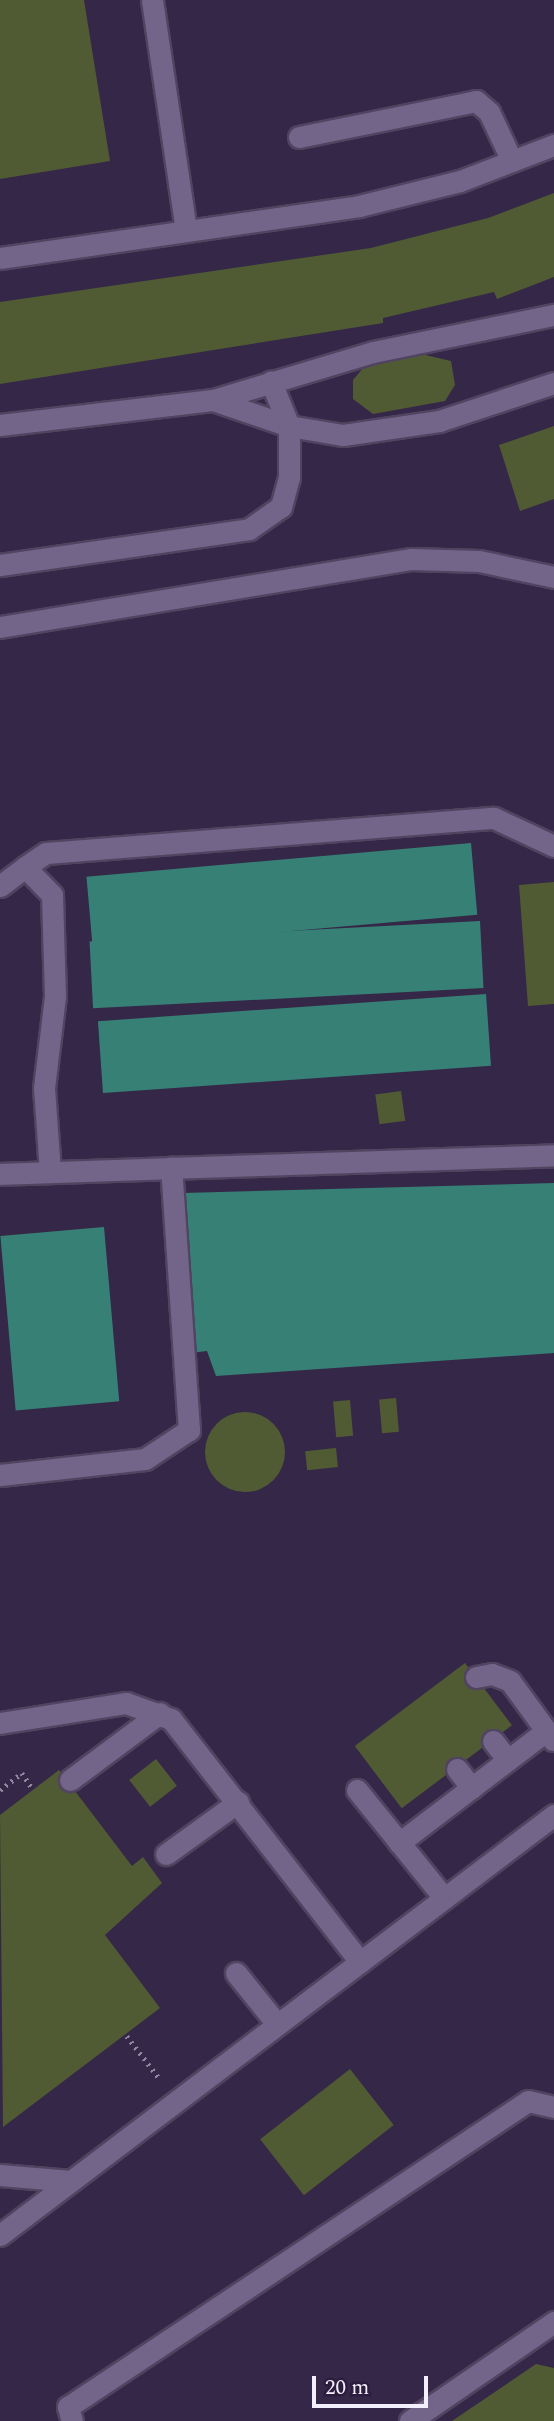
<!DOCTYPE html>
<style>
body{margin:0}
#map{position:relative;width:554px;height:2421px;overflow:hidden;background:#352748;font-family:Spectral,serif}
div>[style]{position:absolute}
.water>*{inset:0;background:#378075;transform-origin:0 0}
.building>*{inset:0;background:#505b33;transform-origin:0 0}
.round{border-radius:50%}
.path>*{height:4.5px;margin-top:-2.25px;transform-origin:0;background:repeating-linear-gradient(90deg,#91889f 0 2px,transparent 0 7px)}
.roads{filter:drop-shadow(2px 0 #504460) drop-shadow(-2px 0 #504460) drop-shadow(0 2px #504460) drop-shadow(0 -2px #504460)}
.minor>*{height:21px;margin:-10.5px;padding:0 10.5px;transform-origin:10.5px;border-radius:10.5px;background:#73648a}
span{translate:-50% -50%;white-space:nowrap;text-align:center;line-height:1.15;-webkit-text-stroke:5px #2b1d3e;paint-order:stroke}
.scale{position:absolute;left:312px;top:2376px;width:116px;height:32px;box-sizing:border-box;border:4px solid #f4effd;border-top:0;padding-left:9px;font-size:21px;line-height:24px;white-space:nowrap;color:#f4effd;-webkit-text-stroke:5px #2b1d3e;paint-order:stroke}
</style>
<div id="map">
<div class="water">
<div style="left:471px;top:843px;width:72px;height:386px;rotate:85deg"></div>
<div style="left:480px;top:921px;width:67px;height:391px;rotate:87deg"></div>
<div style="left:486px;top:994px;width:72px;height:389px;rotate:86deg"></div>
<div style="clip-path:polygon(554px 1183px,554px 1353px,216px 1376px,207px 1351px,190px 1353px,183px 1193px)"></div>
<div style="left:104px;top:1227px;width:175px;height:104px;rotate:85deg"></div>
</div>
<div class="building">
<div style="clip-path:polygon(0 0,84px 0,110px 161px,0 179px)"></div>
<div style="clip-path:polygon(554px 193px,554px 277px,497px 299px,494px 292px,383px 318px,383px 323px,0 384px,0 302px,371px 248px,488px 218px)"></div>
<div style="clip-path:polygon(421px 354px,451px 361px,455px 385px,445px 401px,373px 414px,353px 399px,353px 380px,364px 367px)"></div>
<div style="clip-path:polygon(554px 426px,554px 499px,520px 511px,499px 445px)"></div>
<div style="clip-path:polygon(554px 882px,554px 1004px,528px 1006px,519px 885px)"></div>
<div style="left:401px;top:1091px;width:30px;height:26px;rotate:82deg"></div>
<div style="left:396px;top:1398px;width:34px;height:17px;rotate:85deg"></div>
<div style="left:350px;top:1400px;width:36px;height:17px;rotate:85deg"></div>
<div class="round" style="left:205px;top:1412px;width:80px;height:80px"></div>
<div style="left:336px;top:1448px;width:19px;height:31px;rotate:84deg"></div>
<div style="left:465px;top:1663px;width:78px;height:138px;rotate:53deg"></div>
<div style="left:156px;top:1759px;width:34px;height:34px;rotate:52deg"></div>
<div style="clip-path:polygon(59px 1770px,132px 1866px,143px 1857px,162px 1883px,105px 1935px,160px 2008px,3px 2127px,0 1815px)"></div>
<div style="left:350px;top:2069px;width:71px;height:114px;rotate:52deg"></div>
<div style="clip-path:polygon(536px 2364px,554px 2368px,554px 2421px,452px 2421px)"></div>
</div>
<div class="path">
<div style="left:0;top:1790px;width:28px;rotate:-38deg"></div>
<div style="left:22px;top:1773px;width:18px;rotate:56deg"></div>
<div style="left:127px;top:2036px;width:53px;rotate:52.7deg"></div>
</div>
<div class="roads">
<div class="minor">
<div style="left:152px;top:0;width:233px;rotate:81.6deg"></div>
<div style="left:299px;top:137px;width:181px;rotate:-11.5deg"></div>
<div style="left:476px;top:101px;width:17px;rotate:40deg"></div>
<div style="left:489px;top:112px;width:54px;rotate:64.9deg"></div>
<div style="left:0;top:258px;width:363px;rotate:-8.2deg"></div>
<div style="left:359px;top:206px;width:104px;rotate:-13.9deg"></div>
<div style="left:460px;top:181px;width:101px;rotate:-21deg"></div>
<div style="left:213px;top:400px;width:80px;rotate:18.9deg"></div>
<div style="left:289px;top:426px;width:55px;rotate:9.5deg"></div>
<div style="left:343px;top:435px;width:97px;rotate:-8.3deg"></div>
<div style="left:439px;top:421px;width:121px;rotate:-18.3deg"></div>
<div style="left:0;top:425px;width:214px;rotate:-6.7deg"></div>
<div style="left:213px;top:400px;width:167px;rotate:-16.7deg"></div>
<div style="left:373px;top:352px;width:185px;rotate:-11.6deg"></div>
<div style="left:0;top:565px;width:252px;rotate:-8.2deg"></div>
<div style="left:249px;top:529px;width:39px;rotate:-35deg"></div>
<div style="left:281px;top:507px;width:30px;rotate:-75deg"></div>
<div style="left:289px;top:478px;width:52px;rotate:-90deg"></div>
<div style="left:289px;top:426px;width:48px;rotate:-112.2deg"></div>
<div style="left:0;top:627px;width:417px;rotate:-9.4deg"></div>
<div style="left:411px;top:559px;width:68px;rotate:1.7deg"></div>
<div style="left:479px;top:561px;width:77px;rotate:12deg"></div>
<div style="left:25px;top:867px;width:25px;rotate:-34deg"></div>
<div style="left:46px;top:853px;width:449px;rotate:-4.5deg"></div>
<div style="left:494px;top:818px;width:66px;rotate:25deg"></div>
<div style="left:0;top:886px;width:31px;rotate:-37deg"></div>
<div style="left:25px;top:867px;width:39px;rotate:46deg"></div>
<div style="left:52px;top:895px;width:101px;rotate:88.3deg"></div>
<div style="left:55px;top:996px;width:93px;rotate:96.8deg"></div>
<div style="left:44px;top:1088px;width:84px;rotate:85.9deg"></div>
<div style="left:0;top:1174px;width:171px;rotate:-2deg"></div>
<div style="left:0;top:1475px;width:146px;rotate:-6.3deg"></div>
<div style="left:145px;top:1459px;width:53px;rotate:-33.4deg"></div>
<div style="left:189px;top:1430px;width:263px;rotate:-93.9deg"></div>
<div style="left:171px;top:1168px;width:383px;rotate:-1.9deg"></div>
<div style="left:476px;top:1677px;width:16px;rotate:-11deg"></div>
<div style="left:492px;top:1674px;width:19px;rotate:21deg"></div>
<div style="left:510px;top:1681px;width:73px;rotate:53.9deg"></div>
<div style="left:0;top:1723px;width:128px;rotate:-9deg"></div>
<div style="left:126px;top:1703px;width:48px;rotate:19.6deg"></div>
<div style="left:171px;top:1719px;width:308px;rotate:52.1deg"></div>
<div style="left:493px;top:1741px;width:24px;rotate:52deg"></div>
<div style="left:457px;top:1769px;width:24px;rotate:52deg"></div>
<div style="left:70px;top:1780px;width:112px;rotate:-36.7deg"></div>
<div style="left:357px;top:1790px;width:139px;rotate:51.1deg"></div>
<div style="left:399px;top:1843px;width:185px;rotate:-37.3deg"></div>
<div style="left:166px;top:1854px;width:89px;rotate:-35.8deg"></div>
<div style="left:236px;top:1973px;width:65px;rotate:51.2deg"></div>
<div style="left:0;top:2175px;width:71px;rotate:4.8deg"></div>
<div style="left:0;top:2235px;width:695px;rotate:-37.17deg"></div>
<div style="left:72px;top:2421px;width:15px;rotate:-106deg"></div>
<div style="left:68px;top:2407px;width:552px;rotate:-33.63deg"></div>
<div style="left:528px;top:2101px;width:27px;rotate:13deg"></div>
<div style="left:410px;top:2421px;width:175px;rotate:-34.5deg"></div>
</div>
</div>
<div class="scale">20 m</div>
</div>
